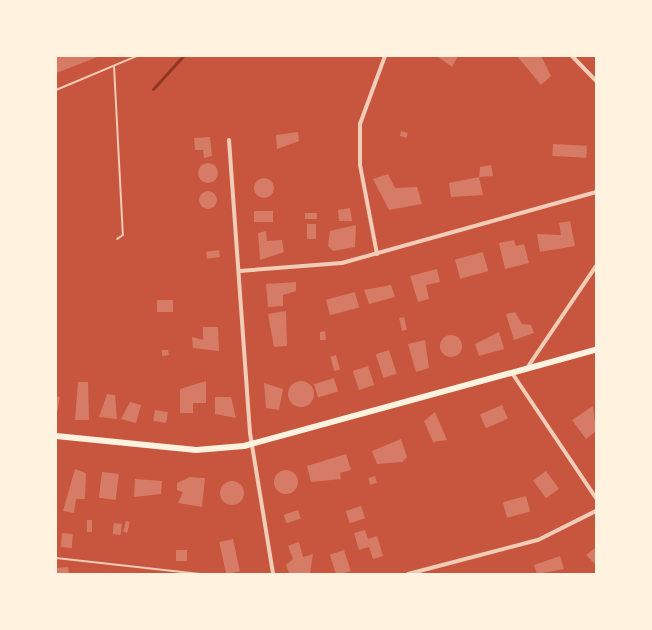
<!DOCTYPE html>
<style>
body{margin:0}
#map{position:relative;width:652px;height:630px;overflow:hidden;background:#c8553d;font-family:"Asap Condensed",sans-serif}
div>[style]{position:absolute}
.stream>*{height:3px;margin:-1.5px;padding:0 1.5px;transform-origin:1.5px;border-radius:1.5px;background:#8f3625}
.building>*{inset:0;background:#d67c66;transform-origin:0 0}
.round{border-radius:50%}
.service>*{height:2px;margin:-1px;padding:0 1px;transform-origin:1px;border-radius:1px;background:#f1ccb7}
.minor>*{height:4px;margin:-2px;padding:0 2px;transform-origin:2px;border-radius:2px;background:#f1ccb7}
.secondary>*{height:6px;margin:-3px;padding:0 3px;transform-origin:3px;border-radius:3px;background:#fff3e0}
span{translate:-50% -50%;white-space:nowrap;text-align:center;line-height:1.15;-webkit-text-stroke:4.5px #fff3e0;paint-order:stroke}
.frame{position:absolute;inset:0;border:57px solid #fff3e0;pointer-events:none}
</style>
<div id="map">
<div class="stream">
<div style="left:153px;top:89px;width:45px;rotate:-47.7deg"></div>
</div>
<div class="building">
<div style="clip-path:polygon(56px 56px,100px 56px,56px 73px)"></div>
<div style="clip-path:polygon(437px 56px,458px 56px,452px 67px)"></div>
<div style="clip-path:polygon(517px 56px,541px 56px,551px 76px,541px 85px)"></div>
<div style="clip-path:polygon(401px 131px,408px 133px,406px 138px,400px 136px)"></div>
<div style="clip-path:polygon(298px 132px,299px 141px,277px 149px,276px 135px)"></div>
<div style="clip-path:polygon(210px 137px,212px 156px,204px 158px,203px 150px,195px 150px,194px 138px)"></div>
<div style="left:553px;top:144px;width:34px;height:12px;rotate:3deg"></div>
<div class="round" style="left:198px;top:163px;width:20px;height:20px"></div>
<div style="clip-path:polygon(491px 165px,493px 176px,479px 177px,483px 195px,451px 197px,449px 183px,479px 177px,480px 167px)"></div>
<div style="clip-path:polygon(388px 174px,395px 188px,417px 187px,422px 204px,389px 210px,373px 179px)"></div>
<div class="round" style="left:254px;top:178px;width:20px;height:20px"></div>
<div class="round" style="left:199px;top:191px;width:18px;height:18px"></div>
<div style="clip-path:polygon(350px 208px,352px 221px,339px 221px,338px 210px)"></div>
<div style="left:273px;top:211px;width:11px;height:19px;rotate:90deg"></div>
<div style="left:305px;top:213px;width:12px;height:6px"></div>
<div style="clip-path:polygon(570px 221px,575px 246px,540px 252px,537px 234px,561px 235px,559px 223px)"></div>
<div style="left:307px;top:224px;width:9px;height:15px"></div>
<div style="clip-path:polygon(356px 225px,355px 247px,333px 251px,328px 246px,330px 231px)"></div>
<div style="clip-path:polygon(266px 231px,267px 241px,282px 240px,284px 252px,260px 260px,258px 233px)"></div>
<div style="clip-path:polygon(514px 240px,516px 246px,524px 244px,529px 263px,505px 269px,499px 243px)"></div>
<div style="left:219px;top:250px;width:7px;height:13px;rotate:82deg"></div>
<div style="left:483px;top:252px;width:20px;height:29px;rotate:75deg"></div>
<div style="clip-path:polygon(437px 269px,440px 282px,426px 285px,429px 299px,418px 302px,410px 276px)"></div>
<div style="clip-path:polygon(296px 282px,296px 291px,283px 295px,283px 306px,268px 307px,266px 284px)"></div>
<div style="clip-path:polygon(391px 285px,395px 297px,369px 304px,364px 290px)"></div>
<div style="left:355px;top:292px;width:16px;height:30px;rotate:75deg"></div>
<div style="left:173px;top:300px;width:12px;height:16px;rotate:90deg"></div>
<div style="clip-path:polygon(286px 311px,287px 346px,274px 347px,268px 314px)"></div>
<div style="clip-path:polygon(515px 312px,522px 324px,531px 325px,534px 333px,514px 340px,506px 314px)"></div>
<div style="left:404px;top:317px;width:13px;height:5px;rotate:77deg"></div>
<div style="clip-path:polygon(203px 327px,218px 327px,219px 351px,193px 348px,192px 337px,203px 340px)"></div>
<div style="clip-path:polygon(325px 331px,326px 340px,320px 340px,320px 332px)"></div>
<div style="clip-path:polygon(499px 332px,504px 349px,479px 356px,475px 344px)"></div>
<div class="round" style="left:440px;top:335px;width:22px;height:22px"></div>
<div style="clip-path:polygon(425px 340px,429px 368px,416px 372px,408px 344px)"></div>
<div style="clip-path:polygon(162px 350px,168px 350px,169px 355px,162px 356px)"></div>
<div style="left:389px;top:350px;width:25px;height:14px;rotate:72deg"></div>
<div style="left:336px;top:355px;width:15px;height:6px;rotate:74deg"></div>
<div style="left:368px;top:366px;width:20px;height:16px;rotate:72deg"></div>
<div style="left:334px;top:378px;width:14px;height:21px;rotate:73deg"></div>
<div style="clip-path:polygon(206px 381px,206px 403px,193px 403px,193px 413px,180px 413px,180px 389px)"></div>
<div class="round" style="left:288px;top:381px;width:26px;height:26px"></div>
<div style="clip-path:polygon(78px 382px,88px 382px,89px 420px,75px 420px)"></div>
<div style="clip-path:polygon(264px 383px,283px 389px,279px 410px,266px 408px)"></div>
<div style="clip-path:polygon(107px 394px,115px 395px,117px 419px,99px 417px)"></div>
<div style="clip-path:polygon(56px 396px,60px 397px,57px 413px,56px 413px)"></div>
<div style="clip-path:polygon(215px 397px,231px 397px,236px 418px,215px 414px)"></div>
<div style="clip-path:polygon(130px 402px,141px 405px,136px 423px,121px 419px)"></div>
<div style="left:502px;top:405px;width:15px;height:24px;rotate:67deg"></div>
<div style="clip-path:polygon(593px 406px,596px 431px,586px 439px,572px 420px)"></div>
<div style="left:155px;top:410px;width:13px;height:11px;rotate:9deg"></div>
<div style="clip-path:polygon(435px 412px,447px 440px,433px 442px,424px 421px)"></div>
<div style="clip-path:polygon(401px 439px,407px 457px,402px 462px,377px 464px,372px 451px)"></div>
<div style="clip-path:polygon(346px 454px,351px 470px,340px 473px,341px 479px,311px 482px,307px 466px)"></div>
<div style="clip-path:polygon(75px 469px,86px 473px,85px 499px,76px 499px,74px 513px,63px 511px)"></div>
<div class="round" style="left:274px;top:470px;width:24px;height:24px"></div>
<div style="left:546px;top:471px;width:22px;height:16px;rotate:54deg"></div>
<div style="left:102px;top:472px;width:17px;height:26px;rotate:7deg"></div>
<div style="left:375px;top:476px;width:7px;height:7px;rotate:74deg"></div>
<div style="clip-path:polygon(190px 477px,205px 478px,202px 507px,178px 503px,183px 492px,177px 490px,177px 483px)"></div>
<div style="clip-path:polygon(135px 479px,162px 481px,161px 494px,134px 497px)"></div>
<div class="round" style="left:220px;top:481px;width:24px;height:24px"></div>
<div style="left:526px;top:496px;width:16px;height:24px;rotate:75deg"></div>
<div style="left:361px;top:506px;width:13px;height:16px;rotate:72deg"></div>
<div style="left:298px;top:510px;width:9px;height:15px;rotate:72deg"></div>
<div style="left:87px;top:520px;width:5px;height:12px"></div>
<div style="left:126px;top:521px;width:4px;height:11px;rotate:14deg"></div>
<div style="left:114px;top:523px;width:8px;height:11px;rotate:7deg"></div>
<div style="clip-path:polygon(365px 530px,368px 539px,377px 536px,383px 556px,373px 559px,369px 547px,359px 550px,354px 533px)"></div>
<div style="left:62px;top:533px;width:11px;height:14px;rotate:5deg"></div>
<div style="left:233px;top:539px;width:33px;height:14px;rotate:78deg"></div>
<div style="clip-path:polygon(299px 542px,303px 557px,313px 554px,310px 574px,289px 573px,286px 565px,293px 559px,288px 546px)"></div>
<div style="clip-path:polygon(596px 547px,596px 565px,586px 555px)"></div>
<div style="left:176px;top:550px;width:11px;height:11px"></div>
<div style="left:344px;top:550px;width:22px;height:15px;rotate:72deg"></div>
<div style="clip-path:polygon(560px 556px,564px 569px,537px 574px,534px 565px)"></div>
<div style="clip-path:polygon(68px 567px,69px 574px,57px 574px,56px 568px)"></div>
</div>
<div class="service">
<div style="left:114px;top:66px;width:169px;rotate:87deg"></div>
<div style="left:123px;top:235px;width:7px;rotate:146deg"></div>
<div style="left:56px;top:90px;width:88px;rotate:-22.8deg"></div>
<div style="left:56px;top:558px;width:145px;rotate:6.3deg"></div>
</div>
<div class="minor">
<div style="left:572px;top:56px;width:35px;rotate:46deg"></div>
<div style="left:229px;top:140px;width:294px;rotate:85.9deg"></div>
<div style="left:250px;top:433px;width:143px;rotate:80.7deg"></div>
<div style="left:377px;top:254px;width:91px;rotate:-100.8deg"></div>
<div style="left:360px;top:165px;width:41px;rotate:-90deg"></div>
<div style="left:360px;top:124px;width:72px;rotate:-69.8deg"></div>
<div style="left:239px;top:271px;width:103px;rotate:-4.4deg"></div>
<div style="left:342px;top:263px;width:264px;rotate:-15.6deg"></div>
<div style="left:527px;top:368px;width:123px;rotate:-55.9deg"></div>
<div style="left:512px;top:373px;width:151px;rotate:56.1deg"></div>
<div style="left:408px;top:574px;width:134px;rotate:-14.7deg"></div>
<div style="left:538px;top:540px;width:65px;rotate:-26.6deg"></div>
</div>
<div class="secondary">
<div style="left:56px;top:436px;width:141px;rotate:5.7deg"></div>
<div style="left:196px;top:450px;width:48px;rotate:-4.8deg"></div>
<div style="left:244px;top:446px;width:365px;rotate:-15.3deg"></div>
</div>
<div class="frame"></div>
</div>
